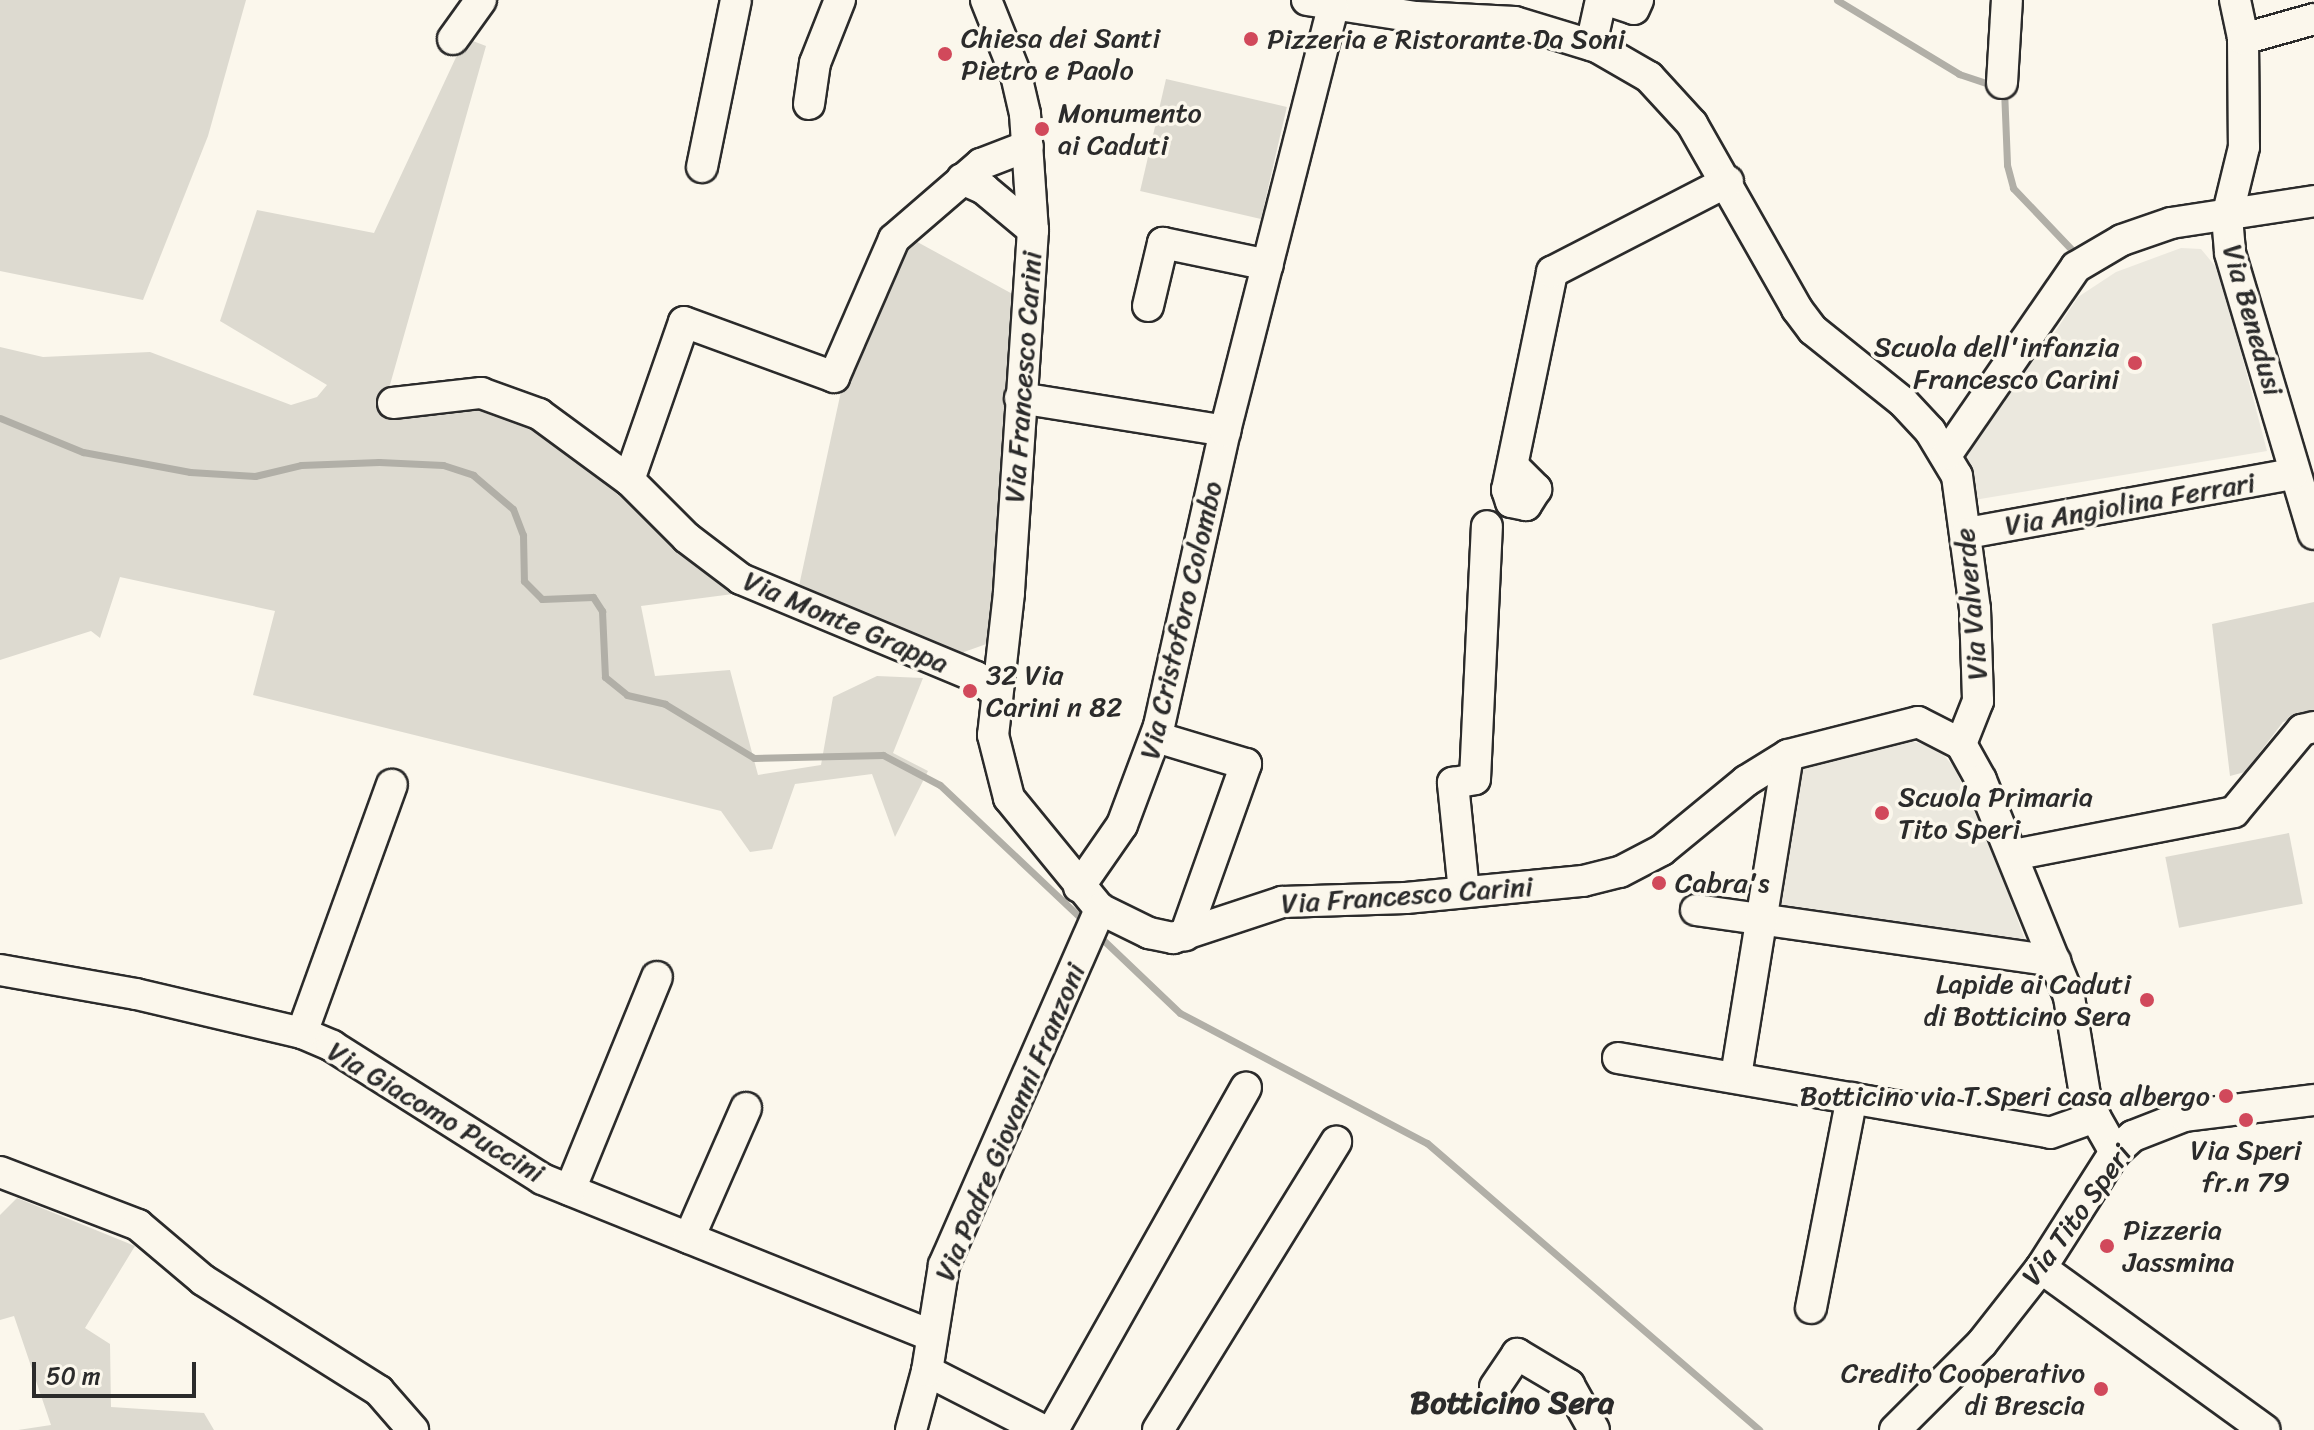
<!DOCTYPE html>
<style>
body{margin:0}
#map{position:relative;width:2314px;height:1430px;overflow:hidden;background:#fbf7ec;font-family:Sriracha,sans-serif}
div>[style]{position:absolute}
.built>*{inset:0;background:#ebe8de}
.green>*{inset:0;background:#dddad0;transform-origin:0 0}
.stream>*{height:7px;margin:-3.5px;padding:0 3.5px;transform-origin:3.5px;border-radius:3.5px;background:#b1afa7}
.roads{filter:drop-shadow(2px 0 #2b2b2b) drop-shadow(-2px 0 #2b2b2b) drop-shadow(0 2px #2b2b2b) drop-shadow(0 -2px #2b2b2b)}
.minor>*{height:30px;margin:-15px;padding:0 15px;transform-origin:15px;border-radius:15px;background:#fbf7ec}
.dots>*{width:22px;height:22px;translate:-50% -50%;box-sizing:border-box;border:4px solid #fbf7ec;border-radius:50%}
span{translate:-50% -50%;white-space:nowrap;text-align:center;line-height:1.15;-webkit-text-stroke:7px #fbf7ec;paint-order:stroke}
.poi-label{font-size:28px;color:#2b2b2b}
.left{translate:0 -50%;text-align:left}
.right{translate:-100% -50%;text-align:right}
.street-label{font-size:28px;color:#2b2b2b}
.quarter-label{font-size:32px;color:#2b2b2b;font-weight:700}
.scale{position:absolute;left:32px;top:1362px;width:164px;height:36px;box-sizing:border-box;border:4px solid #2b2b2b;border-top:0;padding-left:10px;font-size:24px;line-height:28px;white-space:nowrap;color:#2b2b2b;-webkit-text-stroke:6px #fbf7ec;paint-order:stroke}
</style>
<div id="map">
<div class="built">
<div style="clip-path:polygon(2181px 248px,2201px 249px,2220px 272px,2267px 451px,1974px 500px,1955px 452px,1998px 394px,2055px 332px,2078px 297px,2116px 272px)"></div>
<div style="clip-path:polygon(1909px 740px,1939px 750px,1954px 767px,1996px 859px,2027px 946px,1774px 912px,1796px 765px)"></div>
</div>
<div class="green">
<div style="clip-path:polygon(0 0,246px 0,208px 136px,143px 300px,0 271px)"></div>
<div style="clip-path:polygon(465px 38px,486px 46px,382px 413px,479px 404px,530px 426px,584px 456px,733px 594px,641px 606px,655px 676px,730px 670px,758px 775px,821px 765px,833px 697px,877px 676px,923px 678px,893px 753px,928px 771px,895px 837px,872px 774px,795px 784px,772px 849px,750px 852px,721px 811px,253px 695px,275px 611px,120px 577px,100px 638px,91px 631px,0 660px,0 347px,43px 357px,150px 352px,291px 405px,317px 397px,327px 385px,220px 321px,257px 210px,374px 233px)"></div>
<div style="left:1166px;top:79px;width:124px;height:115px;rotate:13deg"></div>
<div style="clip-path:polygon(910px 238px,1020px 298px,992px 642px,964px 652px,960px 664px,799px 586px,848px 359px)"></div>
<div style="clip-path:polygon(2314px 602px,2314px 713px,2283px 722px,2245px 772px,2230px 776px,2212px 624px)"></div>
<div style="left:2289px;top:833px;width:72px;height:126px;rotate:79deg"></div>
<div style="clip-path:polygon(17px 1198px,135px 1246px,85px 1328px,110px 1344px,111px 1407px,204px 1413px,214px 1430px,18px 1430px,51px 1425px,14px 1316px,0 1320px,0 1215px)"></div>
</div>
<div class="stream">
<div style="left:1837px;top:0;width:143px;rotate:31.2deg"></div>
<div style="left:1959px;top:74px;width:47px;rotate:18.4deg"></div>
<div style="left:2004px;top:89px;width:76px;rotate:87.7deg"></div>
<div style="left:2007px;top:165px;width:24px;rotate:75deg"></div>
<div style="left:2013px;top:188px;width:87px;rotate:46.4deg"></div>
<div style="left:0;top:418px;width:90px;rotate:22.3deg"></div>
<div style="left:83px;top:452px;width:109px;rotate:10.6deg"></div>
<div style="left:190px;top:472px;width:65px;rotate:3.5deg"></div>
<div style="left:255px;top:476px;width:47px;rotate:-13.4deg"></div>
<div style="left:301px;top:465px;width:78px;rotate:-2.2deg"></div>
<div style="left:379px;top:462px;width:64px;rotate:2.7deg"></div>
<div style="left:443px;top:465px;width:32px;rotate:18deg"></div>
<div style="left:473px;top:475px;width:52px;rotate:40.4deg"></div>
<div style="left:513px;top:509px;width:28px;rotate:69deg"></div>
<div style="left:523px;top:535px;width:46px;rotate:88.8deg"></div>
<div style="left:524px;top:581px;width:25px;rotate:45deg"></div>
<div style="left:542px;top:599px;width:51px;rotate:-2.2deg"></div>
<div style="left:593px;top:597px;width:17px;rotate:57deg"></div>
<div style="left:602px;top:611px;width:66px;rotate:87.4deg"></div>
<div style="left:605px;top:677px;width:28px;rotate:39deg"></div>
<div style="left:627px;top:695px;width:39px;rotate:13deg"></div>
<div style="left:665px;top:704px;width:104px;rotate:31.2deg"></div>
<div style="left:754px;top:758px;width:129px;rotate:-1.3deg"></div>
<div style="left:883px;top:755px;width:64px;rotate:27.8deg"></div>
<div style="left:940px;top:785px;width:202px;rotate:43.4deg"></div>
<div style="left:1098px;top:935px;width:113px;rotate:43.6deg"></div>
<div style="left:1180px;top:1013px;width:279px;rotate:27.8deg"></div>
<div style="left:1427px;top:1143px;width:439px;rotate:40.8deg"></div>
</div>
<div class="roads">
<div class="minor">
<div style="left:986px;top:0;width:81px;rotate:68.2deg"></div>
<div style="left:1016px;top:75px;width:40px;rotate:77deg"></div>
<div style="left:1025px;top:114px;width:116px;rotate:86.1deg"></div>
<div style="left:1033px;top:230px;width:364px;rotate:93.8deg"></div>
<div style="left:1009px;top:593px;width:143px;rotate:96.4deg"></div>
<div style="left:993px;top:735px;width:65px;rotate:75.7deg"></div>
<div style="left:1009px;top:798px;width:144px;rotate:50.7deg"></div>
<div style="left:1100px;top:909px;width:55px;rotate:26.1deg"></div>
<div style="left:1149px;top:933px;width:25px;rotate:12deg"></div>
<div style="left:1173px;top:938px;width:115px;rotate:-18.3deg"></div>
<div style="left:1282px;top:902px;width:124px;rotate:-1.8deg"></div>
<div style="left:1406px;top:898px;width:178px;rotate:-5.5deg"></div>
<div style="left:1583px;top:881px;width:38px;rotate:-14deg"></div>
<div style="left:1620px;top:872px;width:47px;rotate:-27.6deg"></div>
<div style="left:1662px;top:850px;width:109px;rotate:-39.4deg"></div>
<div style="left:1746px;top:781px;width:49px;rotate:-31.8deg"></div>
<div style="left:1788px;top:755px;width:134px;rotate:-14.2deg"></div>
<div style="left:1918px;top:722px;width:48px;rotate:27.1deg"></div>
<div style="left:1961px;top:744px;width:41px;rotate:60.9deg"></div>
<div style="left:1981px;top:780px;width:234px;rotate:67.9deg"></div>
<div style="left:2069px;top:997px;width:105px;rotate:80.7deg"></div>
<div style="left:2086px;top:1101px;width:59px;rotate:60.4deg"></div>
<div style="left:1307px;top:0;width:110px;rotate:8.9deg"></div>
<div style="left:1416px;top:17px;width:99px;rotate:2.9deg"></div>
<div style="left:1515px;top:22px;width:86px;rotate:17deg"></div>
<div style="left:1597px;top:47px;width:60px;rotate:30deg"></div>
<div style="left:1649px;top:77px;width:64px;rotate:47.5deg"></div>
<div style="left:1692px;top:124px;width:213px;rotate:60.4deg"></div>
<div style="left:1797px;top:309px;width:26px;rotate:53deg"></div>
<div style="left:1813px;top:330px;width:115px;rotate:38.7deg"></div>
<div style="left:1903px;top:402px;width:40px;rotate:47deg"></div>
<div style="left:1930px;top:431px;width:52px;rotate:59deg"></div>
<div style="left:1957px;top:476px;width:134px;rotate:82.3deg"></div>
<div style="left:1975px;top:609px;width:92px;rotate:88.1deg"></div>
<div style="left:1978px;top:701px;width:46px;rotate:111.6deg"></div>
<div style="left:1607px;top:0;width:28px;rotate:18deg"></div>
<div style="left:1634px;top:9px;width:10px;rotate:-66deg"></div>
<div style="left:2235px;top:0;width:40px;rotate:78deg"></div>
<div style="left:2243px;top:39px;width:108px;rotate:89.5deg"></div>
<div style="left:2244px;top:147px;width:72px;rotate:103.7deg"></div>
<div style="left:2227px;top:217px;width:36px;rotate:85deg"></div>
<div style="left:2230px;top:253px;width:293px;rotate:73.4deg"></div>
<div style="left:453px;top:39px;width:48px;rotate:-54.3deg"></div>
<div style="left:2243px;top:39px;width:74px;rotate:-15.7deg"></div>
<div style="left:1591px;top:45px;width:46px;rotate:-77.5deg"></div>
<div style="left:2002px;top:83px;width:83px;rotate:-86.6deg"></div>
<div style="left:809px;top:104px;width:41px;rotate:-81.7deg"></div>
<div style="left:815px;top:63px;width:68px;rotate:-68.4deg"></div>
<div style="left:702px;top:167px;width:170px;rotate:-78.5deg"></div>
<div style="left:962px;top:179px;width:24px;rotate:24deg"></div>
<div style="left:984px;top:189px;width:64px;rotate:39.9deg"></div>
<div style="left:1148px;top:306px;width:65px;rotate:-76.6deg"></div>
<div style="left:1163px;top:243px;width:107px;rotate:11.8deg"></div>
<div style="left:1020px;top:398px;width:208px;rotate:9.1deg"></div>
<div style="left:393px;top:403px;width:89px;rotate:-6.5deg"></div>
<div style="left:481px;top:393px;width:62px;rotate:19.9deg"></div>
<div style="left:539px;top:414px;width:112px;rotate:36.3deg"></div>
<div style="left:629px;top:480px;width:82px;rotate:45deg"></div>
<div style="left:687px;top:538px;width:68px;rotate:37.2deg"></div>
<div style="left:741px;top:579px;width:255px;rotate:22.6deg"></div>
<div style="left:976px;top:677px;width:26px;rotate:37deg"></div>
<div style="left:1947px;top:454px;width:227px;rotate:-55.4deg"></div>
<div style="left:2076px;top:267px;width:53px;rotate:-30.4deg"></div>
<div style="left:2122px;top:240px;width:52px;rotate:-19.1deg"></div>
<div style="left:2171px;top:223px;width:145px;rotate:-8.7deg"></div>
<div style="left:1513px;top:466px;width:33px;rotate:45deg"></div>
<div style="left:1536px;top:489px;width:19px;rotate:122deg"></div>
<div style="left:1526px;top:505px;width:15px;rotate:-169deg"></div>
<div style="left:1511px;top:502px;width:13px;rotate:-108deg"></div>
<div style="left:1507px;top:490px;width:223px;rotate:-78.3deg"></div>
<div style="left:1552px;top:272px;width:198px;rotate:-27.3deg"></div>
<div style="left:629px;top:480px;width:167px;rotate:-70.8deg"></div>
<div style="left:684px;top:322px;width:160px;rotate:20.1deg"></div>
<div style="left:834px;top:377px;width:150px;rotate:-66.5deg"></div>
<div style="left:894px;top:239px;width:115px;rotate:-40.8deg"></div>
<div style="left:981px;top:164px;width:50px;rotate:-21deg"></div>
<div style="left:1967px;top:533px;width:331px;rotate:-10.3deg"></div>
<div style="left:1156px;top:737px;width:94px;rotate:16.7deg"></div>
<div style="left:1246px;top:764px;width:182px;rotate:109.6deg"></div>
<div style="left:2013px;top:855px;width:225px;rotate:-11deg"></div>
<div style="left:2234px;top:812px;width:107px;rotate:-50.3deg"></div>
<div style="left:2302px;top:730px;width:12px;rotate:-14deg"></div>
<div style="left:1079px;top:887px;width:75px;rotate:-55.3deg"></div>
<div style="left:1122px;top:825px;width:106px;rotate:-69.5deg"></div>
<div style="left:1159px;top:726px;width:302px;rotate:-77.4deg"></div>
<div style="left:1225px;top:431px;width:437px;rotate:-75.7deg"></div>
<div style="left:1464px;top:892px;width:110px;rotate:-95.8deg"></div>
<div style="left:1453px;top:783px;width:22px;rotate:-10deg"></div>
<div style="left:1475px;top:779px;width:253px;rotate:-87.3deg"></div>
<div style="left:1696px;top:910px;width:363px;rotate:8.1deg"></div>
<div style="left:0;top:970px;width:138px;rotate:10deg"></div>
<div style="left:136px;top:994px;width:171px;rotate:13.2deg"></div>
<div style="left:302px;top:1033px;width:33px;rotate:23deg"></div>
<div style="left:332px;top:1046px;width:249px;rotate:32.3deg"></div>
<div style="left:542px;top:1179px;width:418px;rotate:21.9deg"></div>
<div style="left:302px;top:1033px;width:264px;rotate:-70.1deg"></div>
<div style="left:1618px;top:1058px;width:438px;rotate:9.8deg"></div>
<div style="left:2050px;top:1133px;width:48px;rotate:-19.6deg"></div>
<div style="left:1736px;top:1076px;width:325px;rotate:-80.8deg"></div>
<div style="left:0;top:1172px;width:148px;rotate:21deg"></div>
<div style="left:138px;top:1225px;width:85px;rotate:40.2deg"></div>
<div style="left:203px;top:1280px;width:208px;rotate:32.2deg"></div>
<div style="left:379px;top:1391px;width:52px;rotate:48.9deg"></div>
<div style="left:570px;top:1190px;width:230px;rotate:-67.8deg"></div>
<div style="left:689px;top:1238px;width:142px;rotate:-66.3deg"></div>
<div style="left:2041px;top:1268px;width:276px;rotate:35.9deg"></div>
<div style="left:1811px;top:1308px;width:214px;rotate:-79deg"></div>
<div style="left:927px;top:1371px;width:130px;rotate:27deg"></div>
<div style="left:1495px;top:1387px;width:40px;rotate:-56deg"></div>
<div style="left:1517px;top:1354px;width:61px;rotate:30.8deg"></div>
<div style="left:1569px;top:1385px;width:51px;rotate:60.9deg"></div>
<div style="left:911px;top:1430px;width:61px;rotate:-74.8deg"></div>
<div style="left:927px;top:1371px;width:107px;rotate:-80.9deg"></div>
<div style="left:944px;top:1265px;width:389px;rotate:-66.3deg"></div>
<div style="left:1053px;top:1430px;width:393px;rotate:-60.6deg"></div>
<div style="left:1158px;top:1430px;width:339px;rotate:-58.3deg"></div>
<div style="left:1895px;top:1430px;width:123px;rotate:-45deg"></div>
<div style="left:1982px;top:1343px;width:95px;rotate:-51.8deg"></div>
<div style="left:2041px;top:1268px;width:138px;rotate:-57.5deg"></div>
<div style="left:2115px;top:1152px;width:24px;rotate:-42deg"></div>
<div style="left:2133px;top:1136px;width:55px;rotate:-21.4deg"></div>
<div style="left:2184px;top:1116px;width:131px;rotate:-7deg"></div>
</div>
</div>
<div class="dots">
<div style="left:1251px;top:39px;background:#d1495b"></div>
<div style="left:945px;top:54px;background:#d1495b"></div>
<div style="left:1042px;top:129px;background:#d1495b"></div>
<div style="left:2135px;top:363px;background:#d1495b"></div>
<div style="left:970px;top:691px;background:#d1495b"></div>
<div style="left:1882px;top:813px;background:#d1495b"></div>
<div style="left:1659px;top:883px;background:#d1495b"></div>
<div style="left:2147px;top:1000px;background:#d1495b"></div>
<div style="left:2226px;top:1096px;background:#d1495b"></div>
<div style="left:2246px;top:1120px;background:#d1495b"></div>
<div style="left:2107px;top:1246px;background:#d1495b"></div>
<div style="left:2101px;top:1389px;background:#d1495b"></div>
</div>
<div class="poi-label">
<span class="left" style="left:961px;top:54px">Chiesa dei Santi<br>Pietro e Paolo</span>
<span class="left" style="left:1267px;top:39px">Pizzeria e Ristorante Da Soni</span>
<span class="left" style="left:1058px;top:129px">Monumento<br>ai Caduti</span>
<span class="right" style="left:2119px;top:363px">Scuola dell'infanzia<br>Francesco Carini</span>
<span class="left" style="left:986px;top:691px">32 Via<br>Carini n 82</span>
<span class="left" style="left:1898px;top:813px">Scuola Primaria<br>Tito Speri</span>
<span class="left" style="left:1675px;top:883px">Cabra's</span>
<span class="right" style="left:2131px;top:1000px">Lapide ai Caduti<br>di Botticino Sera</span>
<span class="right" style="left:2210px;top:1096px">Botticino via T.Speri casa albergo</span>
<span style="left:2246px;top:1166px">Via Speri<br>fr.n 79</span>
<span class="left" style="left:2123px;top:1246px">Pizzeria<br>Jassmina</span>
<span class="right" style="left:2085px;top:1389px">Credito Cooperativo<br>di Brescia</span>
</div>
<div class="street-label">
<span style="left:2253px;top:320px;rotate:74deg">Via Benedusi</span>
<span style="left:1023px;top:377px;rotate:-86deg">Via Francesco Carini</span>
<span style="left:2130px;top:504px;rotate:-10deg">Via Angiolina Ferrari</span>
<span style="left:1971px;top:604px;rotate:-95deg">Via Valverde</span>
<span style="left:1181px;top:620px;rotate:-77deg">Via Cristoforo Colombo</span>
<span style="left:846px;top:622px;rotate:23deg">Via Monte Grappa</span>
<span style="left:1407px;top:895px;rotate:-4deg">Via Francesco Carini</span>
<span style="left:436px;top:1112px;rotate:31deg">Via Giacomo Puccini</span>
<span style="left:1010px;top:1122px;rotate:-67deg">Via Padre Giovanni Franzoni</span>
<span style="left:2077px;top:1215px;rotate:-54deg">Via Tito Speri</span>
</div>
<div class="quarter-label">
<span style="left:1512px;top:1403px">Botticino Sera</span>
</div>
<div class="scale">50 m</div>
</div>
